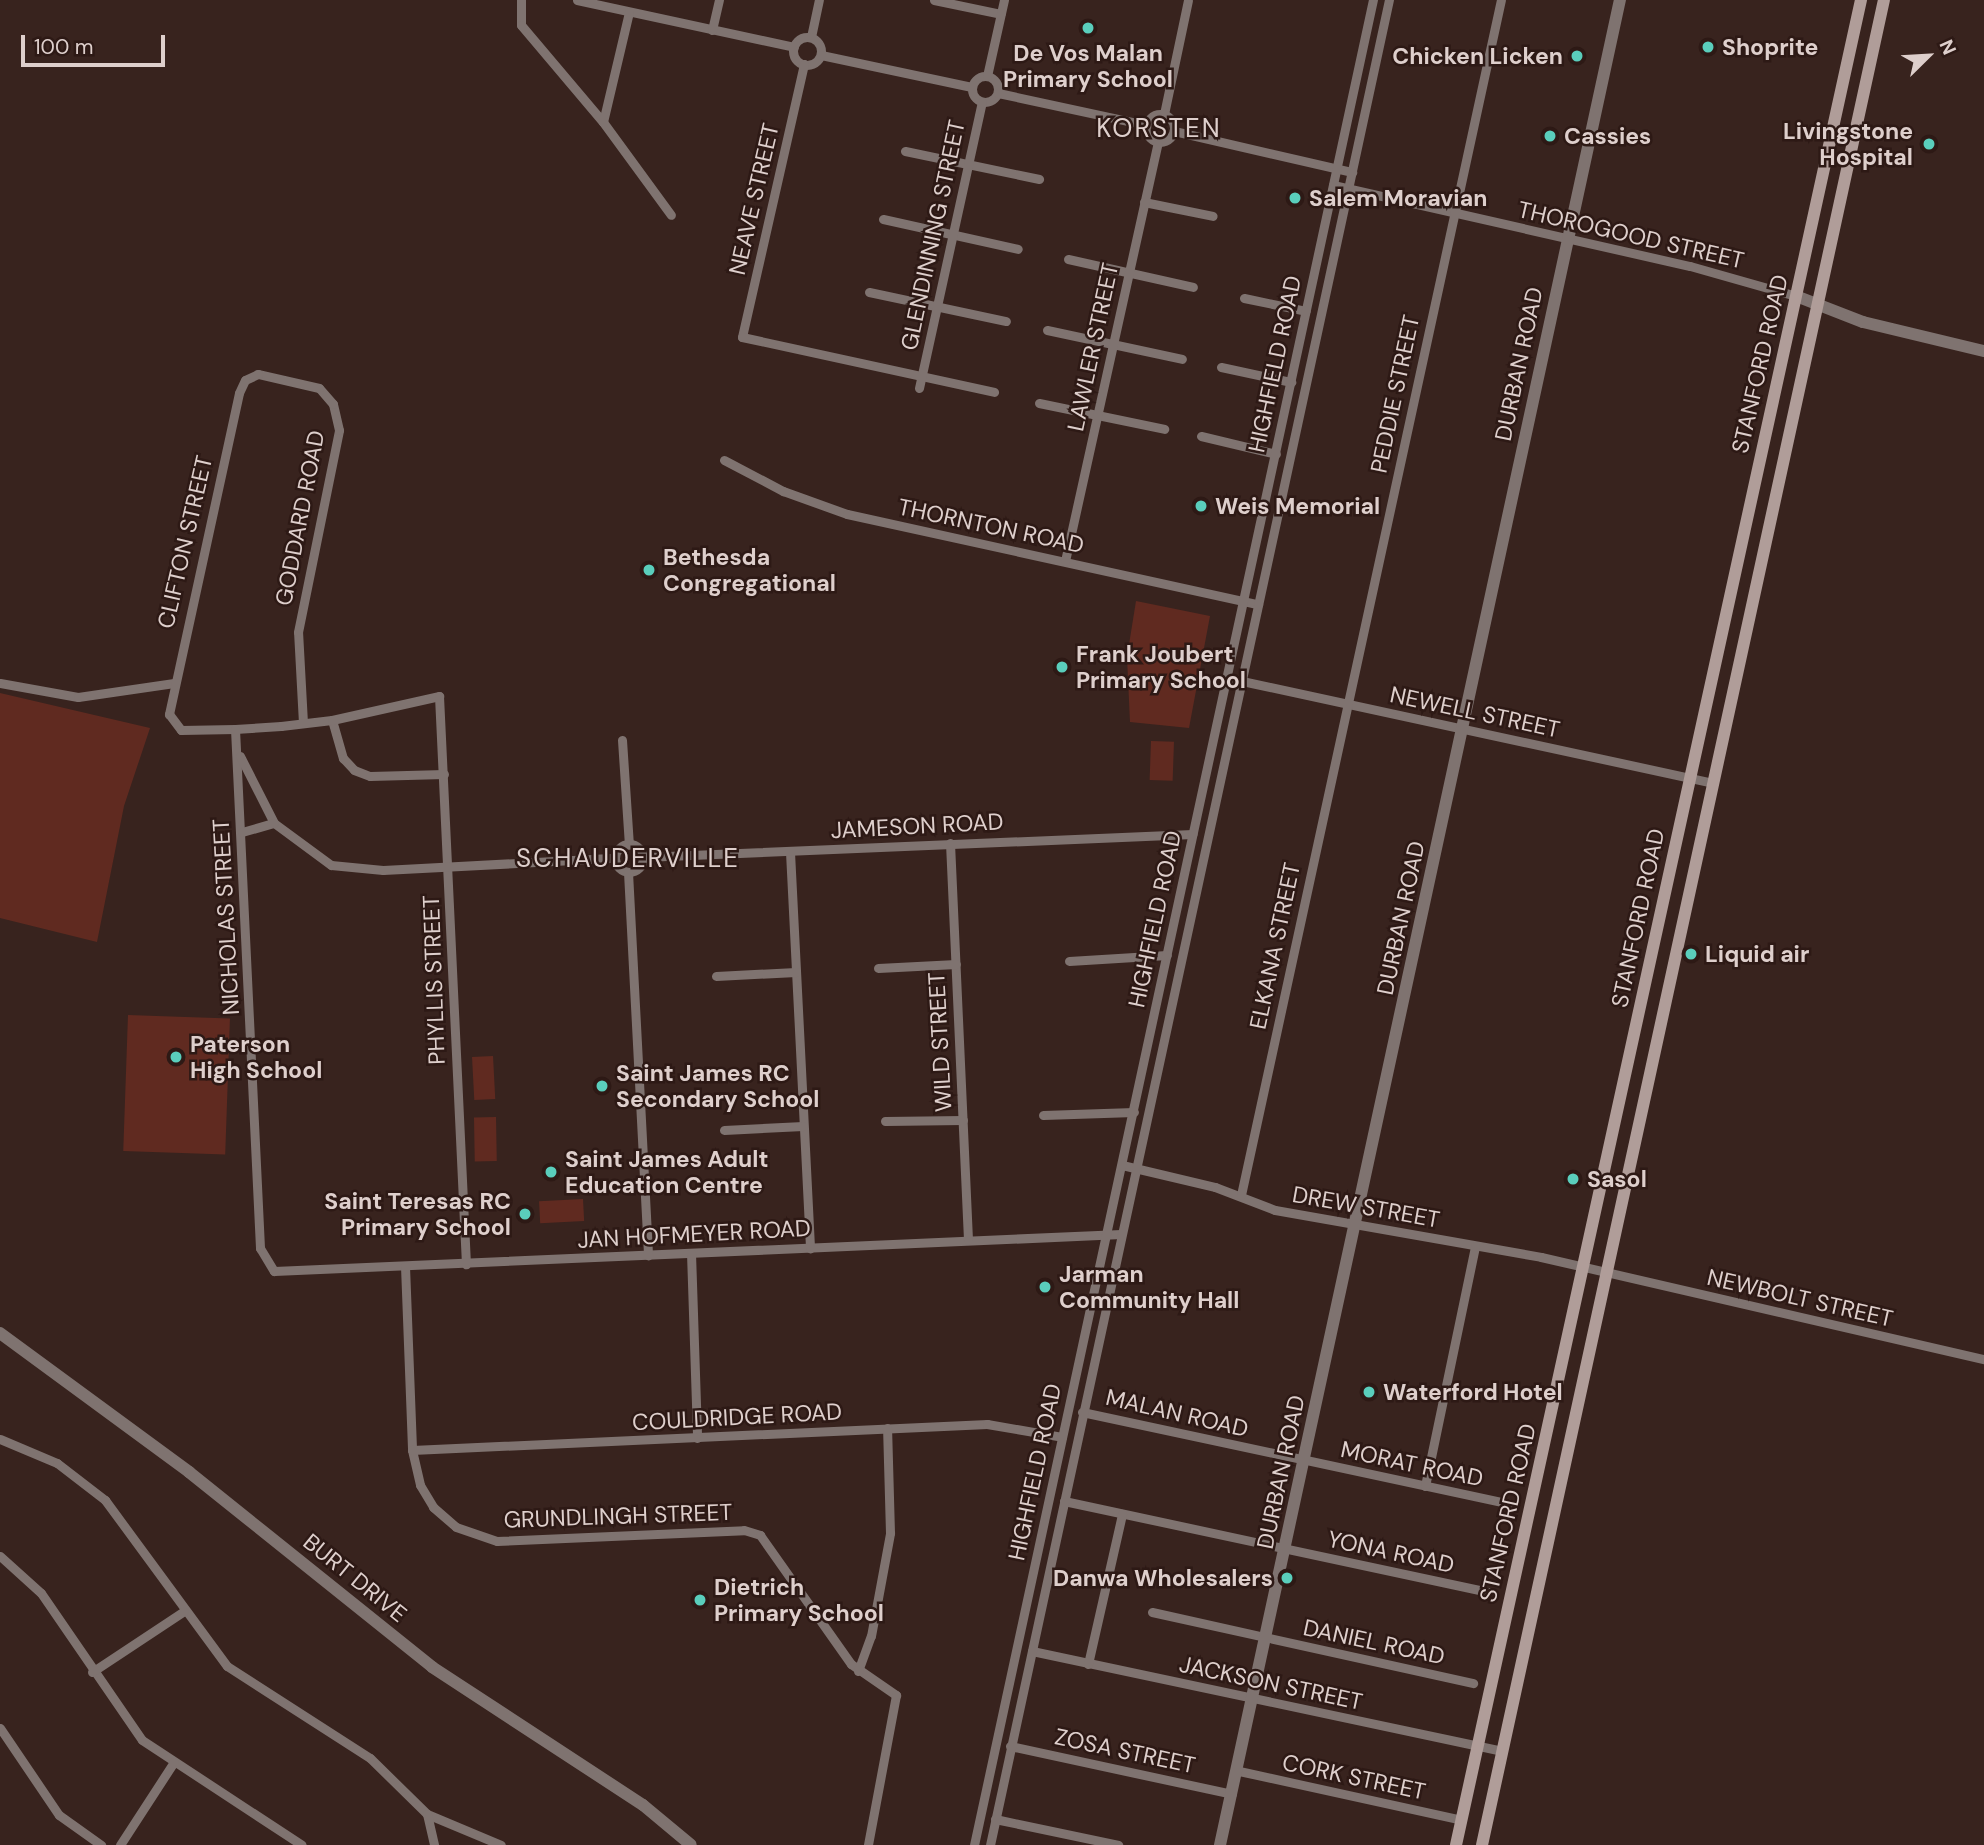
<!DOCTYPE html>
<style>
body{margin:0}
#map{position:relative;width:1984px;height:1845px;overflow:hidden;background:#38231e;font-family:"DM Sans",sans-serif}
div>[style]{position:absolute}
.green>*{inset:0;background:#602a20;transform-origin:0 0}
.minor>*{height:9px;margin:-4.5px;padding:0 4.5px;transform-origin:4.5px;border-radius:4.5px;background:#7f7370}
.minor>.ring{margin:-4.5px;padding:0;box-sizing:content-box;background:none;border:9px solid #7f7370;border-radius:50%}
.tertiary>*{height:12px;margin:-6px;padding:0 6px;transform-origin:6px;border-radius:6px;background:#7f7370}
.secondary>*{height:12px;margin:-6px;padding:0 6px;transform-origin:6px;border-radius:6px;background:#b09d99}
.dots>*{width:19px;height:19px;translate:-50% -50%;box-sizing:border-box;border:4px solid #2d1915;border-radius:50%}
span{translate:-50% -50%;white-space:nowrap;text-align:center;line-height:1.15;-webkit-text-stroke:5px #2d1915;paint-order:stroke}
.poi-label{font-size:23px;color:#decfcc;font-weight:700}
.left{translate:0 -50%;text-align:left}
.right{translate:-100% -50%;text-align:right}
.street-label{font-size:23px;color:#decfcc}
.quarter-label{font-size:26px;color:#decfcc;letter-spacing:2px}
.north{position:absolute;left:1893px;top:21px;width:70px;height:70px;-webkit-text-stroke:5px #2d1915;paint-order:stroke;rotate:66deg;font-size:19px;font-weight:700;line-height:28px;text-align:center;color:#decfcc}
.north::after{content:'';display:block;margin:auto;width:24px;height:32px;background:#decfcc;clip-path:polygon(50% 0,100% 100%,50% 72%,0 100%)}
.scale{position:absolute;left:21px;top:35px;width:144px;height:32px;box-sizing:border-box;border:4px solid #decfcc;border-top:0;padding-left:9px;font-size:21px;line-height:24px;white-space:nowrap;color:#decfcc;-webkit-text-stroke:5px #2d1915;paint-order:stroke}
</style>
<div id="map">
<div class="green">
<div style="clip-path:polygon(1136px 601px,1210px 616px,1189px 728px,1130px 722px,1127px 657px)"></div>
<div style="clip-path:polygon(0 693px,150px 728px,124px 806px,97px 942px,0 918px)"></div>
<div style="left:1151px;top:741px;width:23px;height:39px;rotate:2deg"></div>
<div style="left:128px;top:1015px;width:102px;height:136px;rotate:2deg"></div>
<div style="left:493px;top:1056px;width:43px;height:21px;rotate:87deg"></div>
<div style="left:496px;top:1117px;width:44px;height:22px;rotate:89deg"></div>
<div style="left:583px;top:1199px;width:22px;height:44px;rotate:87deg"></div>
</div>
<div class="minor">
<div style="left:521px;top:0;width:25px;rotate:90deg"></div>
<div style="left:521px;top:25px;width:127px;rotate:49.8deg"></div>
<div style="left:603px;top:122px;width:115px;rotate:53.8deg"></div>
<div style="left:577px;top:0;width:222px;rotate:12.2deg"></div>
<div style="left:934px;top:0;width:68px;rotate:11.8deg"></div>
<div style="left:712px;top:30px;width:31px;rotate:-77deg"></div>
<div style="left:811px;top:37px;width:38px;rotate:-78deg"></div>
<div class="ring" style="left:793px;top:37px;width:19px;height:19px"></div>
<div style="left:821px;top:55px;width:154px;rotate:12deg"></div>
<div style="left:804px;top:64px;width:280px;rotate:102.8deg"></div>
<div style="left:742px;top:337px;width:258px;rotate:12.3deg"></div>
<div class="ring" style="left:972px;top:76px;width:17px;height:17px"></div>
<div style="left:987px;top:76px;width:78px;rotate:-77.4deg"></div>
<div style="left:998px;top:93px;width:151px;rotate:12.2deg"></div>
<div style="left:1164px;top:114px;width:116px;rotate:-78.1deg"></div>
<div class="ring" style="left:1146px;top:114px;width:19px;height:19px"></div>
<div style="left:603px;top:122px;width:113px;rotate:-76.7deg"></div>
<div style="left:1174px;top:131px;width:183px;rotate:13deg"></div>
<div style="left:905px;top:151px;width:137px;rotate:11.8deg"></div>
<div style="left:1333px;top:185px;width:366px;rotate:12.8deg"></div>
<div style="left:1690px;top:266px;width:110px;rotate:15.8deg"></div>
<div style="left:1144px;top:202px;width:70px;rotate:11.5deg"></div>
<div style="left:883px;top:219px;width:138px;rotate:12.5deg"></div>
<div style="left:1068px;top:259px;width:128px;rotate:12.6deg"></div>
<div style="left:869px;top:292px;width:140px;rotate:12deg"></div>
<div style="left:1244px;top:298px;width:63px;rotate:11.8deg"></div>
<div style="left:1047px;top:330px;width:138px;rotate:12.1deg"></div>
<div style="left:1221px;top:367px;width:72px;rotate:12.1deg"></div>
<div style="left:919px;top:388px;width:293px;rotate:-77.6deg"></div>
<div style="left:1039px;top:403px;width:128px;rotate:11.7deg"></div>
<div style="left:1201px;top:436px;width:77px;rotate:13.5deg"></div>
<div style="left:724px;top:460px;width:67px;rotate:27.7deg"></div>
<div style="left:783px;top:491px;width:68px;rotate:19.8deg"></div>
<div style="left:847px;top:514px;width:421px;rotate:12.4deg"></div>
<div style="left:1065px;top:561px;width:430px;rotate:-77.5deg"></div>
<div style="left:1228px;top:678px;width:497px;rotate:12.2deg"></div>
<div style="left:0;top:683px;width:79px;rotate:10.2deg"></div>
<div style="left:78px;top:697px;width:97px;rotate:-8.3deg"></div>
<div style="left:332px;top:720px;width:40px;rotate:74deg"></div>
<div style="left:343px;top:758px;width:16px;rotate:47deg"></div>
<div style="left:354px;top:770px;width:17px;rotate:21deg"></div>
<div style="left:370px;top:776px;width:74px;rotate:-1.5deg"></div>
<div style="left:303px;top:723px;width:91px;rotate:-93.1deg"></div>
<div style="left:298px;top:632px;width:206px;rotate:-78.5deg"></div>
<div style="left:339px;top:430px;width:27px;rotate:-103deg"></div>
<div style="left:333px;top:404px;width:21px;rotate:-131deg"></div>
<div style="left:319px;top:388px;width:63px;rotate:-167.1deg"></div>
<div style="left:258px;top:374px;width:14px;rotate:155deg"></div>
<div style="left:245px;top:380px;width:14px;rotate:115deg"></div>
<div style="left:239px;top:393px;width:329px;rotate:102.3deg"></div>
<div style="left:169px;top:714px;width:20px;rotate:53deg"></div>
<div style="left:181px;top:730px;width:54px;rotate:-1.1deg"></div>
<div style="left:235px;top:729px;width:46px;rotate:-3.7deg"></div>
<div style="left:281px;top:726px;width:51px;rotate:-6.7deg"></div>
<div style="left:332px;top:720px;width:110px;rotate:-12.6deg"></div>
<div style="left:439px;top:696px;width:569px;rotate:87.28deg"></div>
<div style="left:235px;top:729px;width:520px;rotate:87.24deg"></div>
<div style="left:260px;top:1248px;width:27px;rotate:59deg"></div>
<div style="left:274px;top:1271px;width:848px;rotate:-2.5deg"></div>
<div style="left:622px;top:740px;width:105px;rotate:86.2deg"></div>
<div style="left:240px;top:756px;width:75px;rotate:63.1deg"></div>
<div style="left:274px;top:823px;width:71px;rotate:36.4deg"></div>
<div style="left:331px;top:865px;width:52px;rotate:5.5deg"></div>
<div style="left:383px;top:870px;width:232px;rotate:-3deg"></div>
<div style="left:242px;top:832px;width:33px;rotate:-16deg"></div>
<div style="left:950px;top:843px;width:397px;rotate:87.4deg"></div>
<div class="ring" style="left:615px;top:844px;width:19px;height:19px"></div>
<div style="left:790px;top:852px;width:397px;rotate:87.1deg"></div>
<div style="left:643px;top:857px;width:550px;rotate:-2.39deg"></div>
<div style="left:628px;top:872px;width:384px;rotate:87deg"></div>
<div style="left:1069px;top:961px;width:98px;rotate:-3.5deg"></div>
<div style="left:878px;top:968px;width:78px;rotate:-2.9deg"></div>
<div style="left:716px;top:976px;width:80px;rotate:-2.9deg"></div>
<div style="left:1043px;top:1115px;width:91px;rotate:-1.9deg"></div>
<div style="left:885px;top:1121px;width:78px;rotate:-0.7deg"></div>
<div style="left:724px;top:1130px;width:79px;rotate:-2.9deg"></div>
<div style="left:1122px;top:1165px;width:96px;rotate:13.3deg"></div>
<div style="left:1215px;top:1187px;width:64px;rotate:21deg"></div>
<div style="left:1275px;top:1210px;width:270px;rotate:10deg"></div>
<div style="left:1541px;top:1257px;width:455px;rotate:13deg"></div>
<div style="left:1241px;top:1195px;width:1223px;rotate:-77.73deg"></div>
<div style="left:691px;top:1253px;width:185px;rotate:88.1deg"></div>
<div style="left:405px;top:1266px;width:184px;rotate:87.8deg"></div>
<div style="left:412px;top:1450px;width:36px;rotate:77deg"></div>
<div style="left:420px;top:1485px;width:26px;rotate:59deg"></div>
<div style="left:433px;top:1507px;width:30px;rotate:41deg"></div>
<div style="left:456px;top:1527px;width:43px;rotate:18.9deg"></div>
<div style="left:497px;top:1541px;width:247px;rotate:-2.5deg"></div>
<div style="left:744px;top:1530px;width:17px;rotate:17deg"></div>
<div style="left:760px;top:1535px;width:158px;rotate:54.8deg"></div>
<div style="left:851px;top:1664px;width:55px;rotate:34.6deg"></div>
<div style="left:896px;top:1695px;width:153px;rotate:100.6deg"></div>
<div style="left:1082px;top:1412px;width:438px;rotate:12.1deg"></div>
<div style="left:0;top:1439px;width:62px;rotate:22.8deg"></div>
<div style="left:57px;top:1463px;width:61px;rotate:37.6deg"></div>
<div style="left:105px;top:1500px;width:206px;rotate:53.7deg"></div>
<div style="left:227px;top:1666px;width:170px;rotate:32.8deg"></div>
<div style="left:370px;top:1758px;width:80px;rotate:44.5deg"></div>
<div style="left:427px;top:1814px;width:80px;rotate:22.7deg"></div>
<div style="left:412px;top:1450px;width:576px;rotate:-2.59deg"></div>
<div style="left:987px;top:1424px;width:76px;rotate:9.8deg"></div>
<div style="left:1425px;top:1486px;width:245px;rotate:-78.2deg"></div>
<div style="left:1064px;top:1501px;width:433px;rotate:12.1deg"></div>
<div style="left:0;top:1556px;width:55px;rotate:42.1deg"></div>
<div style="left:41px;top:1593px;width:178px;rotate:55.5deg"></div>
<div style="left:142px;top:1740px;width:191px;rotate:33.3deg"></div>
<div style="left:1152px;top:1612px;width:329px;rotate:12.5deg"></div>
<div style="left:1032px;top:1651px;width:481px;rotate:12deg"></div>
<div style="left:1088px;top:1664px;width:154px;rotate:-77.2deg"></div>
<div style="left:858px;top:1671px;width:37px;rotate:-70deg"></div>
<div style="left:871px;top:1636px;width:105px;rotate:-79.5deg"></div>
<div style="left:890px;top:1533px;width:105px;rotate:-91.6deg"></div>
<div style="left:92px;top:1672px;width:110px;rotate:-33.5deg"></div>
<div style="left:0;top:1728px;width:105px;rotate:55.9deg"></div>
<div style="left:59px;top:1815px;width:52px;rotate:35.5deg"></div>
<div style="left:1010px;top:1746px;width:227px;rotate:12.2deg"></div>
<div style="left:1239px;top:1771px;width:228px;rotate:12.4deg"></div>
<div style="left:427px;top:1814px;width:32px;rotate:77deg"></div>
<div style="left:995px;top:1819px;width:126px;rotate:11.9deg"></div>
<div style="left:120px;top:1845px;width:99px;rotate:-57deg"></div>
<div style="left:974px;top:1845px;width:1888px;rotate:-77.8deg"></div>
<div style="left:990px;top:1845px;width:1888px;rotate:-77.8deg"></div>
</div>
<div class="tertiary">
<div style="left:1796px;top:296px;width:72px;rotate:21.2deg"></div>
<div style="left:1863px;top:322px;width:124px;rotate:13.5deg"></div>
<div style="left:0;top:1333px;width:235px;rotate:36.3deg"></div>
<div style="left:189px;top:1472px;width:312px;rotate:38.7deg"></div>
<div style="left:432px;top:1667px;width:252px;rotate:33.2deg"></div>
<div style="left:643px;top:1805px;width:62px;rotate:39.8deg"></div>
<div style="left:1220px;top:1845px;width:1888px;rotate:-77.77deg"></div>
</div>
<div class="secondary">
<div style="left:1456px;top:1845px;width:1889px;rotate:-77.62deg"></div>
<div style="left:1482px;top:1845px;width:1888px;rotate:-77.71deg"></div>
</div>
<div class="dots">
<div style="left:1088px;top:28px;background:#5acebc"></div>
<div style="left:1708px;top:47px;background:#5acebc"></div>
<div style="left:1577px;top:56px;background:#5acebc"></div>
<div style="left:1550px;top:136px;background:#5acebc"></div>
<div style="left:1929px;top:144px;background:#5acebc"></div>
<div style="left:1295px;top:198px;background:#5acebc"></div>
<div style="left:1201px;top:506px;background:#5acebc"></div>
<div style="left:649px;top:570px;background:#5acebc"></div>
<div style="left:1062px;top:667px;background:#5acebc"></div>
<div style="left:1691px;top:954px;background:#5acebc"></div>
<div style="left:176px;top:1057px;background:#5acebc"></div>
<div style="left:602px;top:1086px;background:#5acebc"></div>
<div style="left:551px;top:1172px;background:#5acebc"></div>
<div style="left:1573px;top:1179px;background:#5acebc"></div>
<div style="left:525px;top:1214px;background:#5acebc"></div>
<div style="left:1045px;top:1287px;background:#5acebc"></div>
<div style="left:1369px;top:1392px;background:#5acebc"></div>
<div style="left:1287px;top:1578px;background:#5acebc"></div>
<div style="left:700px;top:1600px;background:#5acebc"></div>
</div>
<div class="poi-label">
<span class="left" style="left:1722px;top:47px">Shoprite</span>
<span style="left:1088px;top:66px">De Vos Malan<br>Primary School</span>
<span class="right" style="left:1563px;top:56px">Chicken Licken</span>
<span class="right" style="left:1913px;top:144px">Livingstone<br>Hospital</span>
<span class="left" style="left:1564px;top:136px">Cassies</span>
<span class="left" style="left:1309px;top:198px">Salem Moravian</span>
<span class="left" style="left:1215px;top:506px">Weis Memorial</span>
<span class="left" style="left:663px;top:570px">Bethesda<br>Congregational</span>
<span class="left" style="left:1076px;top:667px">Frank Joubert<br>Primary School</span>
<span class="left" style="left:1705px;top:954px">Liquid air</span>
<span class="left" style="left:190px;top:1057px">Paterson<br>High School</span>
<span class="left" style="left:616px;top:1086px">Saint James RC<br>Secondary School</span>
<span class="left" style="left:565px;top:1172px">Saint James Adult<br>Education Centre</span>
<span class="left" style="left:1587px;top:1179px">Sasol</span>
<span class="right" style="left:511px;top:1214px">Saint Teresas RC<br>Primary School</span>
<span class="left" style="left:1059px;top:1287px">Jarman<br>Community Hall</span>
<span class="left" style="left:1383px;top:1392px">Waterford Hotel</span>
<span class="right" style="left:1273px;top:1578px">Danwa Wholesalers</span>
<span class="left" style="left:714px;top:1600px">Dietrich<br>Primary School</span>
</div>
<div class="street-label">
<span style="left:754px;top:199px;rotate:-77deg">NEAVE STREET</span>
<span style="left:933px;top:235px;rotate:-78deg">GLENDINNING STREET</span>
<span style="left:1631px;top:235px;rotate:13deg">THOROGOOD STREET</span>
<span style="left:1093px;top:347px;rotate:-78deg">LAWLER STREET</span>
<span style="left:1275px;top:364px;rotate:-78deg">HIGHFIELD ROAD</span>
<span style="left:1519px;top:364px;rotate:-78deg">DURBAN ROAD</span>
<span style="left:1760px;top:364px;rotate:-77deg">STANFORD ROAD</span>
<span style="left:1395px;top:394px;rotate:-78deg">PEDDIE STREET</span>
<span style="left:300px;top:518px;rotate:-79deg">GODDARD ROAD</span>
<span style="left:991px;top:526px;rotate:12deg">THORNTON ROAD</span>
<span style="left:185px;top:542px;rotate:-77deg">CLIFTON STREET</span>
<span style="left:1475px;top:712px;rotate:12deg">NEWELL STREET</span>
<span style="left:917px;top:826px;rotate:-3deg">JAMESON ROAD</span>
<span style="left:226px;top:917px;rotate:-93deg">NICHOLAS STREET</span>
<span style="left:1401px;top:918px;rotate:-78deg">DURBAN ROAD</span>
<span style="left:1638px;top:918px;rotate:-78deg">STANFORD ROAD</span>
<span style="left:1155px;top:919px;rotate:-78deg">HIGHFIELD ROAD</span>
<span style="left:1275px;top:946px;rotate:-78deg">ELKANA STREET</span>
<span style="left:434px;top:980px;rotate:-92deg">PHYLLIS STREET</span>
<span style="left:940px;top:1042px;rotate:-93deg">WILD STREET</span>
<span style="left:1366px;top:1207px;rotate:10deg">DREW STREET</span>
<span style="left:694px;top:1234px;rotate:-3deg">JAN HOFMEYER ROAD</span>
<span style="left:1800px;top:1298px;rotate:13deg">NEWBOLT STREET</span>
<span style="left:1177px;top:1413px;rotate:13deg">MALAN ROAD</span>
<span style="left:737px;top:1417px;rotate:-3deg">COULDRIDGE ROAD</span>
<span style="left:1412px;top:1464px;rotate:12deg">MORAT ROAD</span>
<span style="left:1035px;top:1472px;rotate:-78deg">HIGHFIELD ROAD</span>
<span style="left:1281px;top:1472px;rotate:-78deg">DURBAN ROAD</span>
<span style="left:1508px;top:1513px;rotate:-77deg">STANFORD ROAD</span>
<span style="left:618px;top:1516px;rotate:-2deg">GRUNDLINGH STREET</span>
<span style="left:1391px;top:1552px;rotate:12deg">YONA ROAD</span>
<span style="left:355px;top:1578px;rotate:39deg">BURT DRIVE</span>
<span style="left:1374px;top:1642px;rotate:12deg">DANIEL ROAD</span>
<span style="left:1271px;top:1683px;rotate:12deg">JACKSON STREET</span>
<span style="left:1125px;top:1751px;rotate:12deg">ZOSA STREET</span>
<span style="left:1354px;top:1777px;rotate:12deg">CORK STREET</span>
</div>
<div class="quarter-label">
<span style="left:1159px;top:129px">KORSTEN</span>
<span style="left:628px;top:859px">SCHAUDERVILLE</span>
</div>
<div class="north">N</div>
<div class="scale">100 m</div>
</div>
